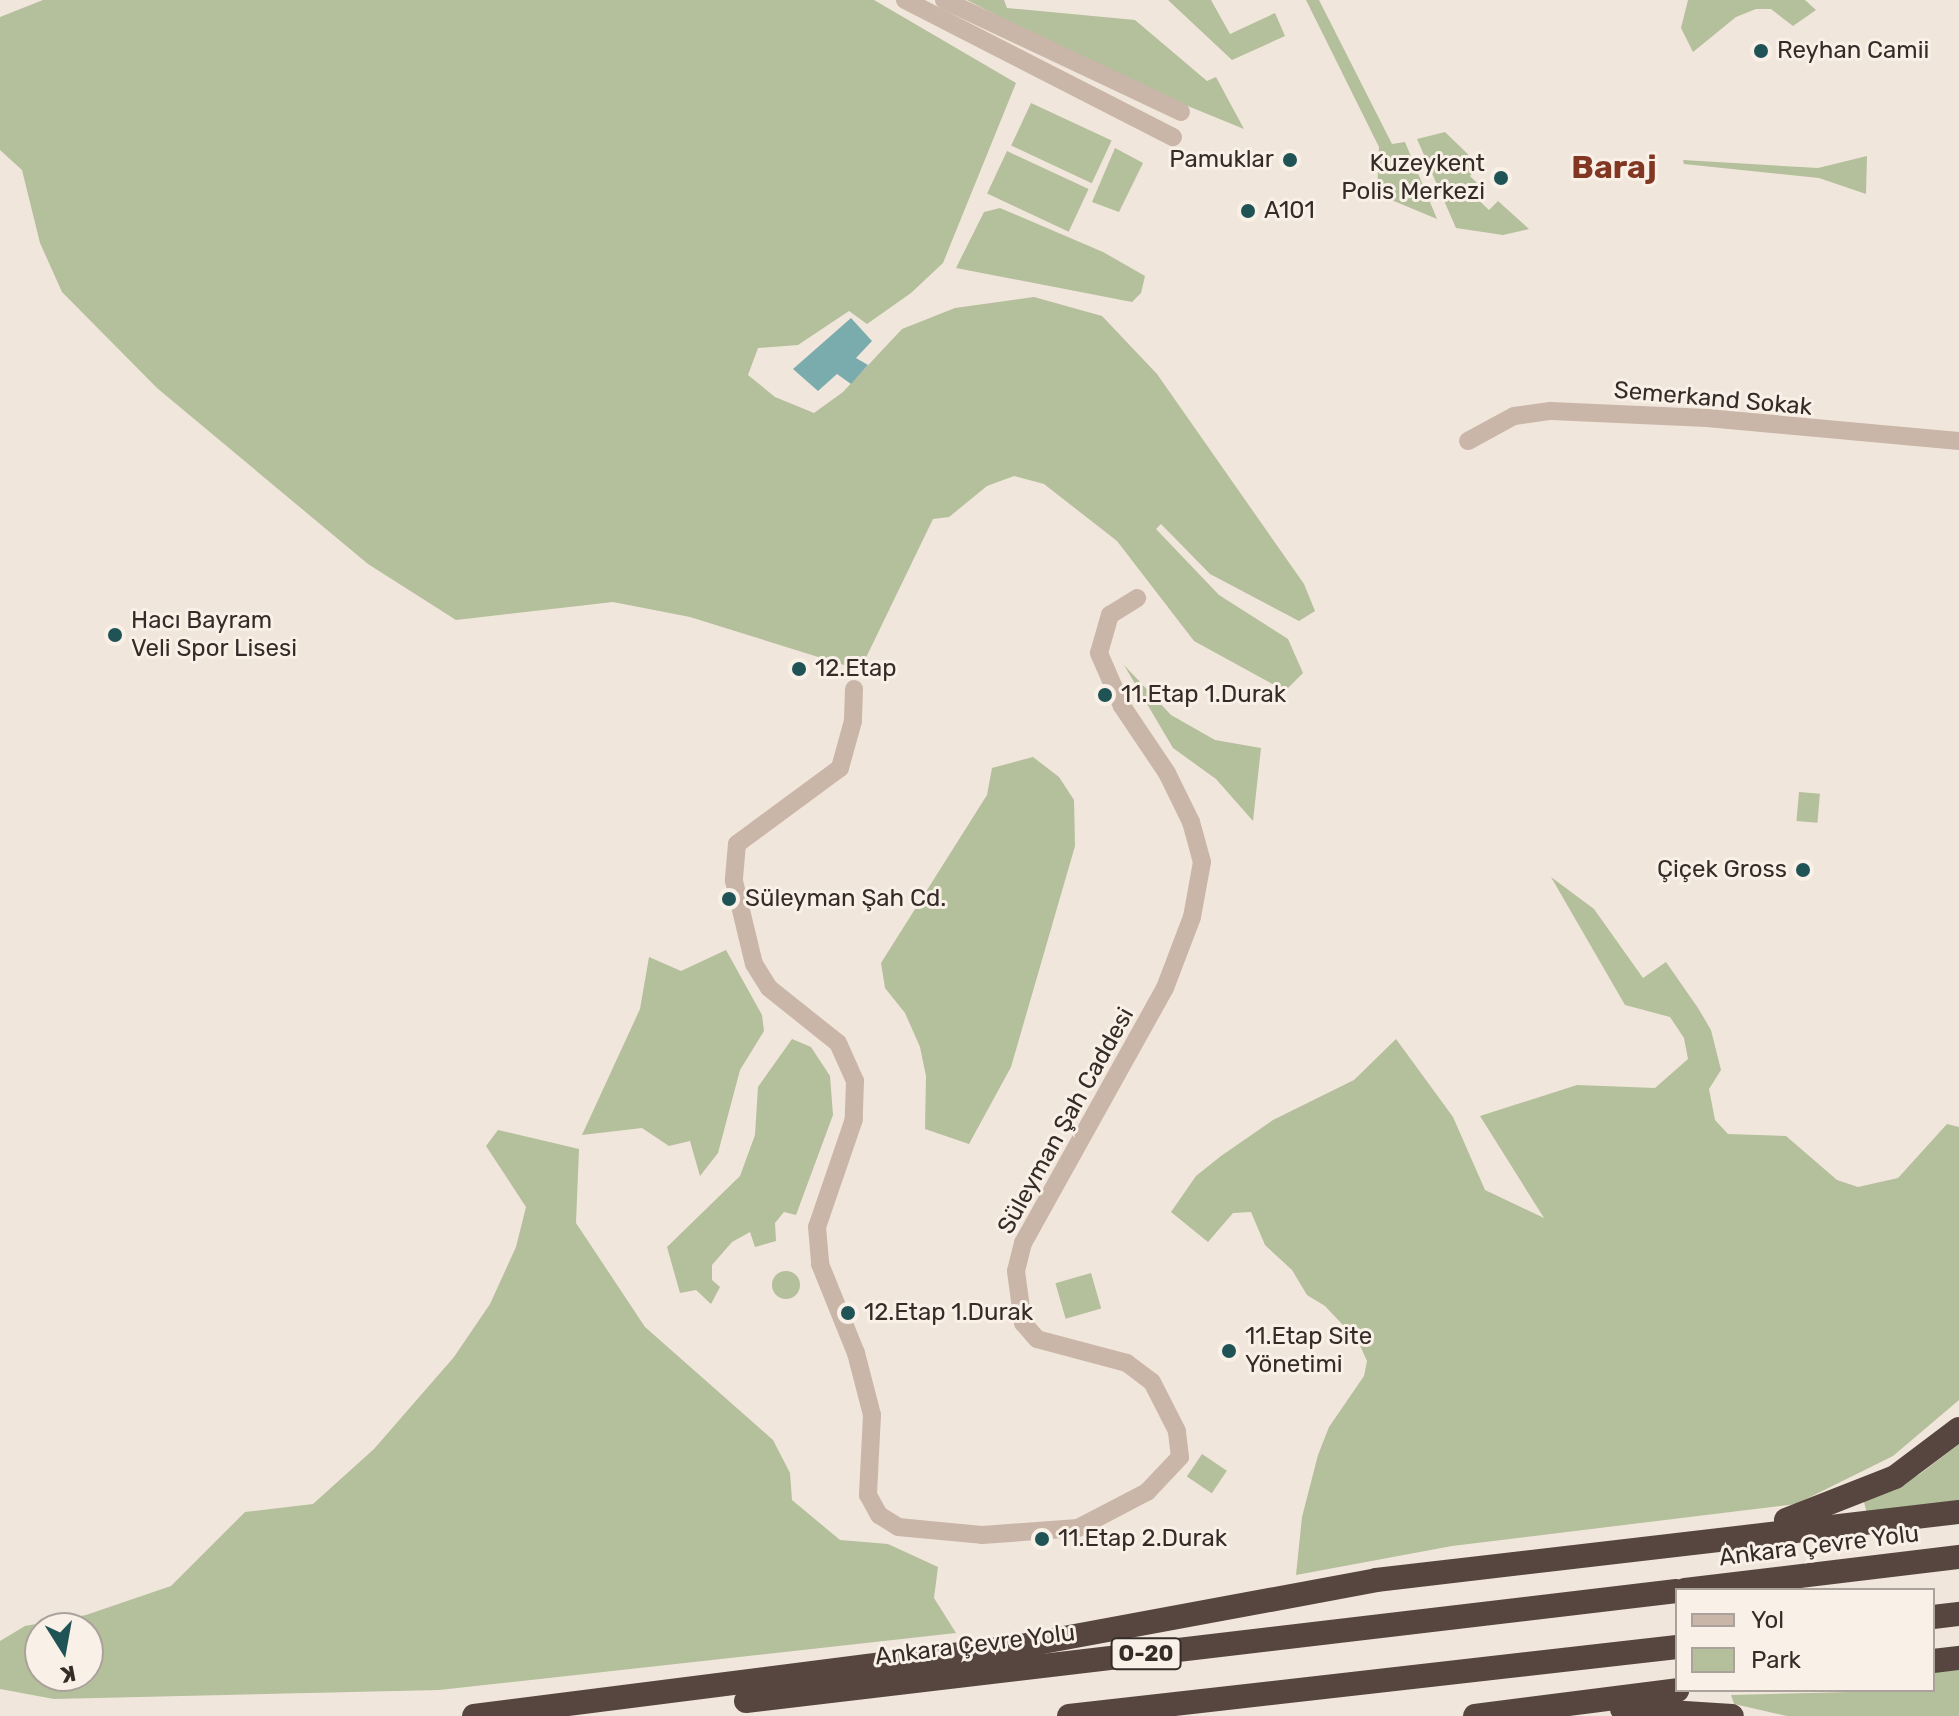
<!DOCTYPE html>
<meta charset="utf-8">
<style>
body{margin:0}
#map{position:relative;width:1959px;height:1716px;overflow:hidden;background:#f1e6db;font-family:Rubik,sans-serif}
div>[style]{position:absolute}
.green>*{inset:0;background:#b4bf9c;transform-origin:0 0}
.round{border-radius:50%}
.water>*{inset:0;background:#7bacad}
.minor>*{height:18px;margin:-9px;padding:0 9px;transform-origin:9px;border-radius:9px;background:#c9b6a8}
.highway>*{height:24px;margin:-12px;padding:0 12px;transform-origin:12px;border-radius:12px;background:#56463f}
.dots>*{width:22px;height:22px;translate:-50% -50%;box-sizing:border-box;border:4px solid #f9f0e7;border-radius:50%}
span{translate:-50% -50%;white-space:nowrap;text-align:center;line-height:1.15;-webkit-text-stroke:6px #f9f0e7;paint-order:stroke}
.shield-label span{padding:2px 6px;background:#f9f0e7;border:2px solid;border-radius:6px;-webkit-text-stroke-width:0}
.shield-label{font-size:22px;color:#352c28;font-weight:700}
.poi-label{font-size:24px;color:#352c28}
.left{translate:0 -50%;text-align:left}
.right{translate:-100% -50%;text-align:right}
.street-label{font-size:24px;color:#352c28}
.district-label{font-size:32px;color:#823723;font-weight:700}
.legend{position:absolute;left:1675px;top:1588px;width:260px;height:104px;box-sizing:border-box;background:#f9f0e7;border:2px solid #aba29b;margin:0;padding:10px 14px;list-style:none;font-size:24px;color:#352c28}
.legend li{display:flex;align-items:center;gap:16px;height:40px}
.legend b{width:40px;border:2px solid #aba29b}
.north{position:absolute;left:24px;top:1612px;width:80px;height:80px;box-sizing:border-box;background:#f9f0e7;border:2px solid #aba29b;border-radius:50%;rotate:169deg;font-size:22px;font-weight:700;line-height:32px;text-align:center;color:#352c28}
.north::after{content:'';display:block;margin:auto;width:28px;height:36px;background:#1f5355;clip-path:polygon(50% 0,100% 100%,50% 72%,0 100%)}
</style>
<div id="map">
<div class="green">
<div style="clip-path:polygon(43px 0,874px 0,1016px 83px,943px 263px,911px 293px,867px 324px,849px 311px,798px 345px,758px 348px,748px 375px,775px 397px,814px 413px,843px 392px,902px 329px,955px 308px,1034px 297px,1102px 316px,1157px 374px,1304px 584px,1315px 611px,1299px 621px,1210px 574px,1161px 524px,1156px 529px,1219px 595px,1288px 639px,1303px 673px,1285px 691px,1194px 641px,1117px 541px,1044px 484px,1014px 476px,987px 486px,949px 517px,933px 519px,860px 670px,690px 617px,613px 602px,456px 620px,368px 564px,296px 504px,157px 388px,62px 292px,40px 243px,22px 170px,0 150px,0 17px)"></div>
<div style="clip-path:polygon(967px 0,1004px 0,1007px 8px,1135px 20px,1207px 81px,1216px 77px,1244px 129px,1107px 73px)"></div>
<div style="clip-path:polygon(1168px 0,1211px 0,1230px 34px,1275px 13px,1285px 36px,1232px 60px)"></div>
<div style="clip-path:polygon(1306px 0,1319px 0,1392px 144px,1405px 142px,1437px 219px,1377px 194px,1379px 147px)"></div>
<div style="clip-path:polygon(1688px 0,1805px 0,1816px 10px,1793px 26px,1771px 9px,1756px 9px,1736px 17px,1693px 52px,1681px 28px)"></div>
<div style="left:1031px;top:103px;width:89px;height:47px;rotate:25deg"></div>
<div style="clip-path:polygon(1445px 132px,1479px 165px,1470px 176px,1478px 184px,1472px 194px,1489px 210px,1498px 201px,1529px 229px,1503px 235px,1456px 228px,1417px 139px)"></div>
<div style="clip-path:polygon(1115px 148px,1143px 163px,1119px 212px,1092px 202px)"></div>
<div style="left:1007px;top:151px;width:90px;height:47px;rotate:25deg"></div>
<div style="clip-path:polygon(1867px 156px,1866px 194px,1819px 178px,1684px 164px,1683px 160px,1818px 168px)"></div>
<div style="clip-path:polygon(1000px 208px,1103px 252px,1145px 276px,1141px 293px,1132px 302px,956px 268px,984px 212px)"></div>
<div style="clip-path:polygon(1124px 665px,1171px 715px,1215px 740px,1261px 748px,1253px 821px,1216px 779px,1173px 748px)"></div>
<div style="clip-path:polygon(1033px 757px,1059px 777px,1074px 800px,1075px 846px,1011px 1067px,969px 1144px,925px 1129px,926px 1076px,920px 1047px,905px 1013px,885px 988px,881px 963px,987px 795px,992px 768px)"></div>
<div style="left:1799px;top:792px;width:21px;height:29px;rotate:5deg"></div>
<div style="clip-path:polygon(1551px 877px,1594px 909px,1643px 978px,1666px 962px,1698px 1008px,1711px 1030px,1721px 1070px,1709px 1089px,1715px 1120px,1728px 1134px,1786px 1136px,1837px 1180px,1858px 1187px,1898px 1178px,1947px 1124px,1959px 1127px,1959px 1400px,1893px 1456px,1796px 1504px,1452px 1546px,1296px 1575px,1302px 1517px,1318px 1455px,1329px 1427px,1364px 1376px,1367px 1361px,1358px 1341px,1325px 1306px,1307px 1295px,1292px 1270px,1265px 1245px,1251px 1212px,1233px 1213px,1208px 1242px,1171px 1212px,1196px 1176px,1221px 1156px,1273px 1120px,1354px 1080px,1396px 1039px,1453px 1117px,1485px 1190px,1544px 1218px,1480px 1116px,1577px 1085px,1655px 1088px,1688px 1059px,1684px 1038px,1670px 1017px,1625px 1005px)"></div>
<div style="clip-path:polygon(726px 950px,762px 1015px,764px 1031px,740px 1070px,718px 1153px,700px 1176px,690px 1141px,669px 1146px,642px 1128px,582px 1135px,640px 1009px,649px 957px,681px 971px)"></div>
<div style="clip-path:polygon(792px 1039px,811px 1047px,830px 1076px,833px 1115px,796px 1215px,784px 1212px,775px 1223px,776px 1241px,755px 1247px,750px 1232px,732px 1242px,712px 1265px,712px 1280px,720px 1287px,711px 1304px,696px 1290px,680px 1293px,667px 1247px,740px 1176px,755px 1135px,758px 1087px)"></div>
<div style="clip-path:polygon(evenodd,498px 1130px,579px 1149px,576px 1223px,645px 1327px,773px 1440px,790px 1473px,792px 1500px,840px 1540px,888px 1544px,938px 1567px,934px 1598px,956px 1633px,439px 1690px,54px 1699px,0 1689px,0 1641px,25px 1626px,86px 1615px,171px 1586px,245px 1512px,313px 1504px,374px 1449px,454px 1357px,490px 1304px,516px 1247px,526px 1207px,486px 1146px,498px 1130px,40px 1628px,88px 1628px,88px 1676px,40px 1676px,40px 1628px)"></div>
<div class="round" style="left:772px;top:1271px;width:28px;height:28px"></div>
<div style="left:1091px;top:1273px;width:37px;height:37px;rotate:74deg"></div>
<div style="clip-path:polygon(1959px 1444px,1959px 1502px,1867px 1514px,1864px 1502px,1920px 1474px)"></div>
<div style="left:1202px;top:1454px;width:30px;height:27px;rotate:34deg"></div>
<div style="clip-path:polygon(1959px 1669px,1959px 1716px,1787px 1716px,1734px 1704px,1731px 1695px,1933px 1690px,1933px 1672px)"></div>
</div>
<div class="water">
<div style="clip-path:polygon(851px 318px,872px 341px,856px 358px,868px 365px,851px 384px,837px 374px,818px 391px,793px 369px)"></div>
</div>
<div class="minor">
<div style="left:905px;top:0;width:301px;rotate:27.1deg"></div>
<div style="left:944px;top:0;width:262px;rotate:25.3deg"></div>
<div style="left:1468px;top:441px;width:52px;rotate:-28.5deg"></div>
<div style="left:1514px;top:416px;width:37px;rotate:-8deg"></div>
<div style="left:1551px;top:411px;width:156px;rotate:2.6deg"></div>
<div style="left:1707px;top:418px;width:253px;rotate:5.2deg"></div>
<div style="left:854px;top:689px;width:32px;rotate:92deg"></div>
<div style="left:853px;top:721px;width:49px;rotate:105.5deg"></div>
<div style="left:840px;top:768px;width:128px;rotate:143.6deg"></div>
<div style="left:737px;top:844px;width:37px;rotate:95deg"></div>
<div style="left:734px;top:881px;width:85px;rotate:76.5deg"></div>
<div style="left:754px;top:964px;width:28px;rotate:58deg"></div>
<div style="left:769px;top:988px;width:88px;rotate:38.6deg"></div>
<div style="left:838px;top:1043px;width:42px;rotate:65.9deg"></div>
<div style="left:855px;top:1081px;width:38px;rotate:92deg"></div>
<div style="left:854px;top:1119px;width:114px;rotate:108.9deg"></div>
<div style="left:817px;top:1227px;width:37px;rotate:85deg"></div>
<div style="left:820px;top:1264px;width:96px;rotate:68deg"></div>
<div style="left:856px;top:1353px;width:64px;rotate:75.5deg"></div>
<div style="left:872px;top:1415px;width:80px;rotate:92.9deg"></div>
<div style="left:868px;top:1495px;width:23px;rotate:61deg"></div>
<div style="left:879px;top:1515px;width:22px;rotate:32deg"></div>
<div style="left:898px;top:1527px;width:84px;rotate:5.4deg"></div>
<div style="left:982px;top:1535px;width:96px;rotate:-4.2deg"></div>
<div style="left:1078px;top:1528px;width:78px;rotate:-27.6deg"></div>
<div style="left:1147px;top:1492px;width:48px;rotate:-46.7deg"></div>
<div style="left:1180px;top:1457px;width:26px;rotate:-97deg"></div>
<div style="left:1177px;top:1431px;width:55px;rotate:-117deg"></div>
<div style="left:1152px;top:1382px;width:31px;rotate:-143deg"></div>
<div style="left:1127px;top:1363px;width:93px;rotate:-165.1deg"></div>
<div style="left:1037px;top:1339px;width:21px;rotate:-131deg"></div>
<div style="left:1023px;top:1323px;width:52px;rotate:-97.7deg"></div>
<div style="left:1016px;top:1271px;width:29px;rotate:-76deg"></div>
<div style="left:1023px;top:1243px;width:292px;rotate:-60.9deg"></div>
<div style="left:1165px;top:988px;width:76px;rotate:-69.2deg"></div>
<div style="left:1192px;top:917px;width:56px;rotate:-79.7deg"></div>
<div style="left:1202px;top:862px;width:41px;rotate:-105.4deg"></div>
<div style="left:1191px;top:822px;width:55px;rotate:-116.1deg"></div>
<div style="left:1167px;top:773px;width:81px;rotate:-123.9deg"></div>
<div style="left:1122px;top:706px;width:58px;rotate:-113.5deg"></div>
<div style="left:1099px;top:653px;width:40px;rotate:-74deg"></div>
<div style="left:1110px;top:615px;width:32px;rotate:-32deg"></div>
</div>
<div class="highway">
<div style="left:1786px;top:1520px;width:117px;rotate:-21.5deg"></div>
<div style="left:1895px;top:1477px;width:80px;rotate:-36.9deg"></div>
<div style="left:1685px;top:1590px;width:276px;rotate:-6.9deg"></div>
<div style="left:1933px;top:1617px;width:26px;rotate:-7deg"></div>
<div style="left:1933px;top:1661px;width:26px;rotate:-7deg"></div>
<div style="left:746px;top:1701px;width:937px;rotate:-6.74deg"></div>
<div style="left:1622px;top:1709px;width:110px;rotate:3.6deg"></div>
<div style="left:474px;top:1716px;width:546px;rotate:-7.26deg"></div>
<div style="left:1016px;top:1647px;width:366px;rotate:-10.5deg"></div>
<div style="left:1376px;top:1580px;width:587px;rotate:-6.65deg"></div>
<div style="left:1069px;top:1716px;width:612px;rotate:-6.47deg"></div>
<div style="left:1475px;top:1716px;width:204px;rotate:-7.3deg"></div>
</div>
<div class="dots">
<div style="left:1761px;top:51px;background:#1f5355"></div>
<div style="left:1290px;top:160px;background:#1f5355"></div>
<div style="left:1501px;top:178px;background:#1f5355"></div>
<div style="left:1248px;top:211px;background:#1f5355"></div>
<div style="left:115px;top:635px;background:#1f5355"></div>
<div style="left:799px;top:669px;background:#1f5355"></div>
<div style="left:1105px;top:695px;background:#1f5355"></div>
<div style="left:1803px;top:870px;background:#1f5355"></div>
<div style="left:729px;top:899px;background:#1f5355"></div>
<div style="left:848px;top:1313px;background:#1f5355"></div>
<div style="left:1229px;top:1351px;background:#1f5355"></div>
<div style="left:1042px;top:1539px;background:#1f5355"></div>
</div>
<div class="shield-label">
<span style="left:1146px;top:1654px">O-20</span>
</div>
<div class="poi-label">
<span class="left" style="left:1777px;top:51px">Reyhan Camii</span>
<span class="right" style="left:1274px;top:160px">Pamuklar</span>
<span class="right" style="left:1485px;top:178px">Kuzeykent<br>Polis Merkezi</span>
<span class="left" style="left:1264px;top:211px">A101</span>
<span class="left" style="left:131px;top:635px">Hacı Bayram<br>Veli Spor Lisesi</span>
<span class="left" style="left:815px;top:669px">12.Etap</span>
<span class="left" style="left:1121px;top:695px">11.Etap 1.Durak</span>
<span class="right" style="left:1787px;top:870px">Çiçek Gross</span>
<span class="left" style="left:745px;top:899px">Süleyman Şah Cd.</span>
<span class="left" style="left:864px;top:1313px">12.Etap 1.Durak</span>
<span class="left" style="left:1245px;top:1351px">11.Etap Site<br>Yönetimi</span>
<span class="left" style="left:1058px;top:1539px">11.Etap 2.Durak</span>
</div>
<div class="street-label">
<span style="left:1713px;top:399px;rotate:5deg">Semerkand Sokak</span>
<span style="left:1066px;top:1121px;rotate:-61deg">Süleyman Şah Caddesi</span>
<span style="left:1819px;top:1546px;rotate:-7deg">Ankara Çevre Yolu</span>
<span style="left:975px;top:1645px;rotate:-7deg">Ankara Çevre Yolu</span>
</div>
<div class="district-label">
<span style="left:1614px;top:167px">Baraj</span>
</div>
<ul class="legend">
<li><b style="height:10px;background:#c9b6a8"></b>Yol</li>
<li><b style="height:22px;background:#b4bf9c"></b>Park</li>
</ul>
<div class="north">K</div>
</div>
